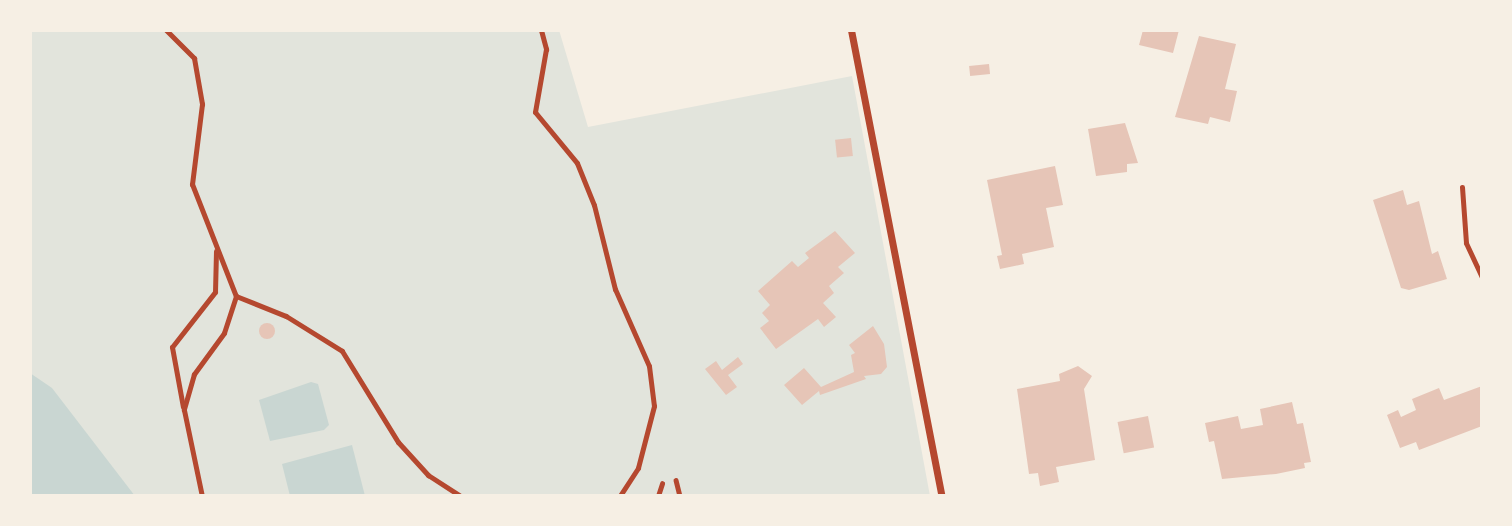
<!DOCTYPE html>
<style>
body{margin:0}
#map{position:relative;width:1512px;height:526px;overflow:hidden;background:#f6efe4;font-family:Signika,sans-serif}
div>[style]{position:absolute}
.green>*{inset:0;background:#e2e4dc}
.water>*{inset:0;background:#c9d6d2}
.building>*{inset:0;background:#e6c5b7;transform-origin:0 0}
.round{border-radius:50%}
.path>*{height:4.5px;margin:-2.25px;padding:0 2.25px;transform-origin:2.25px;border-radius:2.25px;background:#b5482f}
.service>*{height:5px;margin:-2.5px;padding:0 2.5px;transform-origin:2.5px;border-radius:2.5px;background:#b5482f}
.minor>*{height:7px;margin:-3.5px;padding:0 3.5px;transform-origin:3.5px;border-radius:3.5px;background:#b5482f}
span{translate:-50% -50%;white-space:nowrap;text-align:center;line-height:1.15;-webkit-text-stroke:6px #f6efe4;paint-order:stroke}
.frame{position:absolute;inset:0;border:32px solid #f6efe4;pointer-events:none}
</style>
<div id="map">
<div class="green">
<div style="clip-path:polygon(30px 30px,559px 30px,588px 127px,852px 76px,930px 496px,30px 496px)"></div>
</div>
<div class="water">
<div style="clip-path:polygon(30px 373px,52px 388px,135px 496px,30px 496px)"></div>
<div style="clip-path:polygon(311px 382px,318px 384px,329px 425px,324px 430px,270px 441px,259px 400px)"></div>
<div style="clip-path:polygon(352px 445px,365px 496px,290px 496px,282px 464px)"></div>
</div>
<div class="building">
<div style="clip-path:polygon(1143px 30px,1179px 30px,1173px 53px,1139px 45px)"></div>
<div style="clip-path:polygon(1199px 36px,1236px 44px,1225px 89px,1237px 91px,1230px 122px,1210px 117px,1208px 124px,1175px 117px)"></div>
<div style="left:989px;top:64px;width:10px;height:20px;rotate:84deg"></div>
<div style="clip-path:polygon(1125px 123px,1138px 163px,1127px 164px,1127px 172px,1096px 176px,1088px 129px)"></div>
<div style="left:851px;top:138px;width:18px;height:16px;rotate:84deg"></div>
<div style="clip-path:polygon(1055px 166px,1063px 205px,1046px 208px,1054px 247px,1022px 254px,1024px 264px,1000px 269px,997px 256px,1002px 255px,987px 180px)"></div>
<div style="clip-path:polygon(1403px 190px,1407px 205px,1419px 201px,1432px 254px,1438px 251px,1447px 279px,1409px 290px,1401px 288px,1373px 200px)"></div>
<div style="clip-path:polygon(835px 231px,855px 253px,838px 267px,844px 273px,829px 286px,834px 293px,823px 303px,836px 317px,824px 327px,818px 319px,776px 349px,760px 328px,769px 321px,762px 313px,770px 305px,758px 291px,792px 261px,798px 267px,809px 258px,805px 253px)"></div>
<div class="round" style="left:259px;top:323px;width:16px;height:16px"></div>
<div style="clip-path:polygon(873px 326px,884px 344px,887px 367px,881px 374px,864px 376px,866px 379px,820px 395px,819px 391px,802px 405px,784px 385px,804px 368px,821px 387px,854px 372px,851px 355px,855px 353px,849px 345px)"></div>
<div style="clip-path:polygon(738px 357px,743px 364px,728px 375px,737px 387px,726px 395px,705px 369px,716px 361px,722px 370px)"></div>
<div style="clip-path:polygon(1078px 366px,1092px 376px,1084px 389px,1095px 460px,1056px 467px,1059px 482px,1040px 486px,1038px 473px,1029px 474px,1017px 389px,1060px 381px,1059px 374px)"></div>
<div style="clip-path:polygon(1482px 386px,1482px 426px,1419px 450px,1416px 442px,1400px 448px,1387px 415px,1398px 410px,1401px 417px,1416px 410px,1412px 399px,1439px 388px,1444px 400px)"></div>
<div style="clip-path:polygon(1292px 402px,1297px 424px,1303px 423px,1311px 462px,1304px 463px,1305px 468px,1276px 474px,1222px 479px,1214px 441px,1209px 442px,1205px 423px,1238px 416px,1241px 429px,1263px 425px,1260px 409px)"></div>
<div style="left:1148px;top:416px;width:32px;height:31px;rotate:79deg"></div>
</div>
<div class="path">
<div style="left:676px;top:480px;width:16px;rotate:76deg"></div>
<div style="left:658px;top:496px;width:13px;rotate:-72deg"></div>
</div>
<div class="service">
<div style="left:166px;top:30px;width:40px;rotate:45deg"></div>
<div style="left:194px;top:58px;width:47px;rotate:80.1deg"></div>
<div style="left:202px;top:104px;width:81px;rotate:97.1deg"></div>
<div style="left:192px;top:184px;width:120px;rotate:68.6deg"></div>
<div style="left:236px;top:296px;width:39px;rotate:108deg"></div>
<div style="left:224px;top:333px;width:51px;rotate:126.2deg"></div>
<div style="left:194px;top:374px;width:37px;rotate:106deg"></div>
<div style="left:184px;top:410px;width:88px;rotate:78.2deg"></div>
<div style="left:541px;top:30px;width:20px;rotate:75deg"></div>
<div style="left:546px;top:49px;width:64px;rotate:99.9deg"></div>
<div style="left:535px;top:112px;width:66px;rotate:50.5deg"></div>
<div style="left:577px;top:163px;width:45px;rotate:68deg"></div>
<div style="left:594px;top:205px;width:87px;rotate:76deg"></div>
<div style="left:615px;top:289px;width:84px;rotate:66.2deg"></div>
<div style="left:649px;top:366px;width:40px;rotate:82.9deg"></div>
<div style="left:654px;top:406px;width:64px;rotate:104.5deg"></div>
<div style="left:638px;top:468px;width:33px;rotate:123deg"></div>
<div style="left:1462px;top:187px;width:56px;rotate:85.9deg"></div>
<div style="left:1466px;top:243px;width:38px;rotate:65deg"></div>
<div style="left:236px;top:296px;width:54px;rotate:21.8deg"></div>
<div style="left:286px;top:316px;width:66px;rotate:32deg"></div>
<div style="left:342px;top:351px;width:107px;rotate:58.4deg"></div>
<div style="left:398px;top:442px;width:45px;rotate:47.7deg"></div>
<div style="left:428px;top:475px;width:38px;rotate:33deg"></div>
<div style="left:183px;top:407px;width:61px;rotate:-100.4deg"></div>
<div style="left:172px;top:347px;width:70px;rotate:-52deg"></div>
<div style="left:215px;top:292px;width:41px;rotate:-88.6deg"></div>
</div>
<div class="minor">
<div style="left:851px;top:30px;width:475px;rotate:79deg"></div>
</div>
<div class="frame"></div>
</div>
